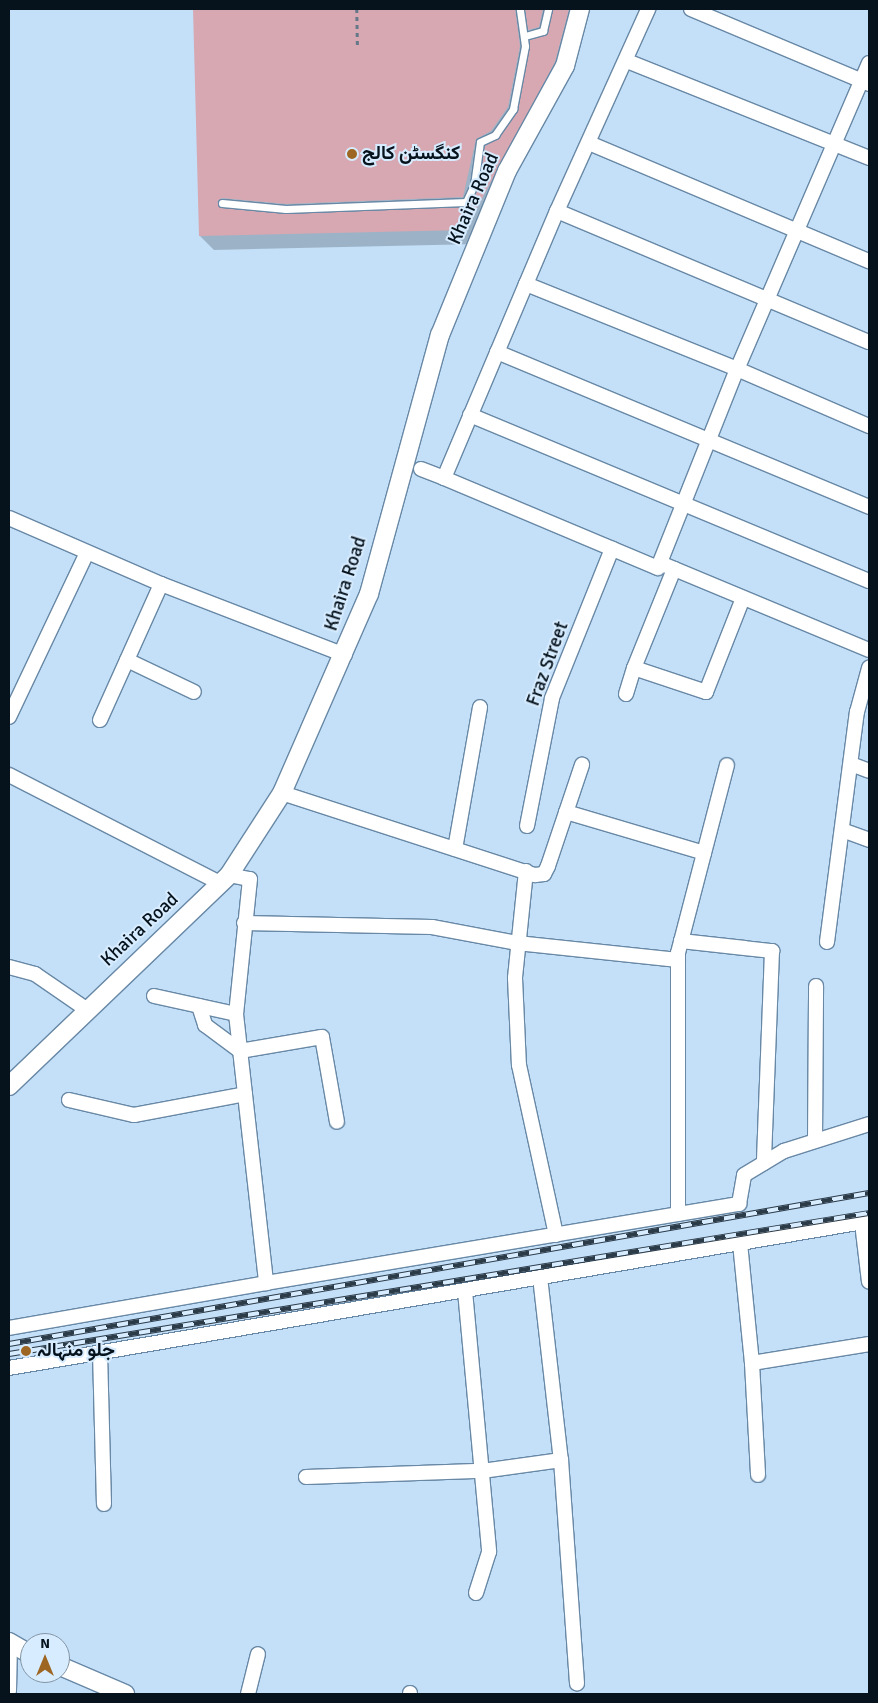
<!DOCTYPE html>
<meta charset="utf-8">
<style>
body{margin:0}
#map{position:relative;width:878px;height:1703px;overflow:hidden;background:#c4e0f9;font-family:Signika,Vazirmatn,sans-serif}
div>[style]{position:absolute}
.shadow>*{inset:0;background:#0003}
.building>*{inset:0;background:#d7a8b1}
.path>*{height:2.5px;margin-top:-1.25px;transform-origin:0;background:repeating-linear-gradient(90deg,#647889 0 4px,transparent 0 8px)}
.roads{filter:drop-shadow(1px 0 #6888a5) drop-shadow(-1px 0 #6888a5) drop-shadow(0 1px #6888a5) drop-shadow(0 -1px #6888a5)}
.service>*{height:7px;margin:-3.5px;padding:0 3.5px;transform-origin:3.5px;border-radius:3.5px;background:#fff}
.minor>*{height:14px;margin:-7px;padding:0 7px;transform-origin:7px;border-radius:7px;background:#fff}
.tertiary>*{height:18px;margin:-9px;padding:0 9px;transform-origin:9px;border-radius:9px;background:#fff}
.rail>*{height:5.5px;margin-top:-2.75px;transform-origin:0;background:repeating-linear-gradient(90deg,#d7ecff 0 11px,#2c3b48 0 22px);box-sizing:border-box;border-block:1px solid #2c3b48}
.dots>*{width:14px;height:14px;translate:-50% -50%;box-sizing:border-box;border:2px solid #d7ecff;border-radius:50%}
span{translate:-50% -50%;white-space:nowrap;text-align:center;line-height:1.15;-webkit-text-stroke:4px #d7ecff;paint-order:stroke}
.poi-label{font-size:19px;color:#06121c;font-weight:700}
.left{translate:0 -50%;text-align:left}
.street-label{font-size:19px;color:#06121c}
.frame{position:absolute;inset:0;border:10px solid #06121c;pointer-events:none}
.north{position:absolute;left:20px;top:1633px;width:50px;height:50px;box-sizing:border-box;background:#d7ecff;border:1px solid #8395a4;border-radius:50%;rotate:0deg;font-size:14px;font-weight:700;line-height:20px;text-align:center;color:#06121c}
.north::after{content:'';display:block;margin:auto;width:18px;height:22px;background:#9e6623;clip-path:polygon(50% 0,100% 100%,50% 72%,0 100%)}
</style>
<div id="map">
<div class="shadow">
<div style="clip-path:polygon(evenodd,194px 9px,586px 9px,568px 76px,479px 244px,214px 250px,200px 236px,194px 9px,529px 29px,539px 38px,531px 41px,529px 29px)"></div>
</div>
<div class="building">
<div style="clip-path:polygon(193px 9px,515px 9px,520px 46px,508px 107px,491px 131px,476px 139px,463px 197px,286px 204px,222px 198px,217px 202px,222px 208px,286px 214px,469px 206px,479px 186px,485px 146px,499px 138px,518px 110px,530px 40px,547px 34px,553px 9px,569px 9px,555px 62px,465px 230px,199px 236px)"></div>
<div style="clip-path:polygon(525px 9px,543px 9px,539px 27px,528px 30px)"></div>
</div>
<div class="path">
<div style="left:357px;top:9px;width:39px;rotate:89deg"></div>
</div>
<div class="roads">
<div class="service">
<div style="left:525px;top:36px;width:19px;rotate:-16deg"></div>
<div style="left:543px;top:31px;width:23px;rotate:-77deg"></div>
<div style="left:222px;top:203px;width:64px;rotate:5.4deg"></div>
<div style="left:286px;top:209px;width:180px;rotate:-2.2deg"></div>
<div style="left:466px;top:202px;width:19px;rotate:-65deg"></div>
<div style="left:474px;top:185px;width:43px;rotate:-82.1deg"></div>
<div style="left:480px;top:142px;width:17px;rotate:-25deg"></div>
<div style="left:495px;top:135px;width:32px;rotate:-55deg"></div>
<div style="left:513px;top:109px;width:64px;rotate:-79.2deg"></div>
<div style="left:525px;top:46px;width:37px;rotate:-98deg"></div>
</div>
<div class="minor">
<div style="left:691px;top:9px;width:193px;rotate:22.8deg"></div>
<div style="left:627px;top:61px;width:261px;rotate:21.8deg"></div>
<div style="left:869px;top:63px;width:333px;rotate:113.3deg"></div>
<div style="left:737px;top:369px;width:144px;rotate:23.4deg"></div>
<div style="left:589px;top:143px;width:304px;rotate:22.9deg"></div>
<div style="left:557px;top:211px;width:338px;rotate:22.8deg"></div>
<div style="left:526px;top:284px;width:227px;rotate:21.9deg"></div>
<div style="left:737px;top:369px;width:214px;rotate:111.7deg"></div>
<div style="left:658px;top:568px;width:232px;rotate:-157.2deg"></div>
<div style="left:444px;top:478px;width:211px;rotate:-67.1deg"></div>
<div style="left:526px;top:284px;width:79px;rotate:-67deg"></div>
<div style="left:557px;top:211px;width:222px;rotate:-65.7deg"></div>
<div style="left:497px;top:352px;width:403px;rotate:22.6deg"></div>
<div style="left:470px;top:415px;width:432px;rotate:22.6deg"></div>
<div style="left:421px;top:469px;width:25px;rotate:21deg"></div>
<div style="left:9px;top:518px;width:166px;rotate:23.5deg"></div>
<div style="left:161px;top:584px;width:197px;rotate:21.1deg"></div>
<div style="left:660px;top:563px;width:226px;rotate:22.6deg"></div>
<div style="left:127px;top:660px;width:74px;rotate:25.5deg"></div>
<div style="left:634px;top:668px;width:107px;rotate:-68deg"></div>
<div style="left:626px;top:694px;width:27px;rotate:-73deg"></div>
<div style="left:634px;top:668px;width:76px;rotate:18.4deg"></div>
<div style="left:706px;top:692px;width:101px;rotate:-68.5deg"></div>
<div style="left:9px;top:717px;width:182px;rotate:-64.6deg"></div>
<div style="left:100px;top:720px;width:149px;rotate:-65.8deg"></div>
<div style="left:851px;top:764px;width:19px;rotate:21deg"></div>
<div style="left:9px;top:775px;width:237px;rotate:27.1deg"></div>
<div style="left:282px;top:793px;width:266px;rotate:18deg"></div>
<div style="left:535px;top:875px;width:9px;rotate:-6deg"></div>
<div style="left:544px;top:874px;width:9px;rotate:-63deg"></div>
<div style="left:548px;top:866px;width:107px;rotate:-71.4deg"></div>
<div style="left:566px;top:812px;width:144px;rotate:16.5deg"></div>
<div style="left:527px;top:826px;width:130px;rotate:-78.9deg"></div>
<div style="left:552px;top:698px;width:161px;rotate:-68.1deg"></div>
<div style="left:842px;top:830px;width:29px;rotate:20deg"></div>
<div style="left:455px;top:849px;width:144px;rotate:-80deg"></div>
<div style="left:526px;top:871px;width:108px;rotate:95.9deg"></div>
<div style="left:515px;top:978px;width:87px;rotate:87.4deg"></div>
<div style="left:519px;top:1065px;width:174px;rotate:77.7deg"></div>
<div style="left:229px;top:875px;width:21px;rotate:11deg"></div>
<div style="left:250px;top:879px;width:136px;rotate:95.9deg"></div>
<div style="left:236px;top:1014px;width:271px;rotate:83.6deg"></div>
<div style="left:266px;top:1283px;width:480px;rotate:-9.5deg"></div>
<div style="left:739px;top:1204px;width:29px;rotate:-80deg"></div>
<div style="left:744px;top:1175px;width:47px;rotate:-31deg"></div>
<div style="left:784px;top:1151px;width:89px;rotate:-17.6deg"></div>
<div style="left:244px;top:923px;width:188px;rotate:1.2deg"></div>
<div style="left:432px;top:927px;width:86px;rotate:10.7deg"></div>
<div style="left:517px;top:943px;width:162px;rotate:6deg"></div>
<div style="left:681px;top:941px;width:92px;rotate:6.3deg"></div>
<div style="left:772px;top:951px;width:212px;rotate:92.2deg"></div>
<div style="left:827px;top:942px;width:232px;rotate:-82.6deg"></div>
<div style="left:857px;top:712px;width:46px;rotate:-74.7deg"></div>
<div style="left:9px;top:967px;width:27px;rotate:15deg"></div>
<div style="left:35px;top:974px;width:62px;rotate:34.5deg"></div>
<div style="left:154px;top:996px;width:84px;rotate:12.4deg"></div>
<div style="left:199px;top:1006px;width:20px;rotate:72deg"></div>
<div style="left:205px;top:1025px;width:44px;rotate:36.6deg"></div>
<div style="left:240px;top:1051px;width:83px;rotate:-9.7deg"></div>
<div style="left:322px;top:1037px;width:86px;rotate:80deg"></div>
<div style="left:69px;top:1100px;width:67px;rotate:13deg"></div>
<div style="left:134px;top:1115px;width:113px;rotate:-10.7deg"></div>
<div style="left:815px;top:1140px;width:154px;rotate:-89.6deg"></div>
<div style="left:678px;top:1214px;width:261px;rotate:-90deg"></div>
<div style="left:678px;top:953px;width:194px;rotate:-75.4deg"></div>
<div style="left:862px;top:1223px;width:59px;rotate:83.2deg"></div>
<div style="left:740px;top:1243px;width:121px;rotate:84.3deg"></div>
<div style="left:752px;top:1363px;width:119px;rotate:-9.2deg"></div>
<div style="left:540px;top:1277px;width:184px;rotate:83.5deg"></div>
<div style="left:561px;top:1460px;width:224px;rotate:85.9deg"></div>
<div style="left:465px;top:1291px;width:262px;rotate:84.7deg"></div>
<div style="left:489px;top:1552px;width:43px;rotate:107.6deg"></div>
<div style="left:9px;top:1328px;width:261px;rotate:-9.9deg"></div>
<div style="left:100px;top:1352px;width:152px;rotate:88.5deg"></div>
<div style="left:752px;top:1363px;width:112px;rotate:86.9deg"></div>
<div style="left:9px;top:1368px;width:872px;rotate:-9.7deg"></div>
<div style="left:306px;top:1477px;width:176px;rotate:-2deg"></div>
<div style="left:482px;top:1471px;width:80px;rotate:-7.9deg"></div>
<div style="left:9px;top:1691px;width:48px;rotate:-88.8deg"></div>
<div style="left:248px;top:1694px;width:41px;rotate:-76deg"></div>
<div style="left:410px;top:1694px;width:1px;rotate:-90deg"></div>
</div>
<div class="tertiary">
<div style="left:9px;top:1086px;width:305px;rotate:-43.8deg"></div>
<div style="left:229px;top:875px;width:98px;rotate:-57.1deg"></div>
<div style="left:282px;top:793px;width:217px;rotate:-66.4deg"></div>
<div style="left:369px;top:594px;width:269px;rotate:-74.7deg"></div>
<div style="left:440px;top:335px;width:177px;rotate:-67.8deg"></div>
<div style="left:507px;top:171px;width:120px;rotate:-61.1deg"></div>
<div style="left:565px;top:66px;width:59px;rotate:-75.3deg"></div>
<div style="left:9px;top:1642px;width:24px;rotate:30deg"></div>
<div style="left:60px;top:1666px;width:71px;rotate:23.3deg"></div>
</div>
</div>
<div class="rail">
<div style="left:9px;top:1344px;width:873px;rotate:-9.96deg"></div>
<div style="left:9px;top:1354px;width:871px;rotate:-9.31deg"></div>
</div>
<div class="dots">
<div style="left:352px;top:154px;background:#9e6623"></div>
<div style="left:26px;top:1351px;background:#9e6623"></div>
</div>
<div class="poi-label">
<span class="left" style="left:362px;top:154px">کنگسٹن کالج</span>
<span class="left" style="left:37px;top:1351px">جلو منہالہ</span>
</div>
<div class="street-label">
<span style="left:474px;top:199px;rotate:-66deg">Khaira Road</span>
<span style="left:346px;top:584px;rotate:-72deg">Khaira Road</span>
<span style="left:548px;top:664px;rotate:-70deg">Fraz Street</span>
<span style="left:140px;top:930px;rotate:-43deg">Khaira Road</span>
</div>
<div class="frame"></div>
<div class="north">N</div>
</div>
